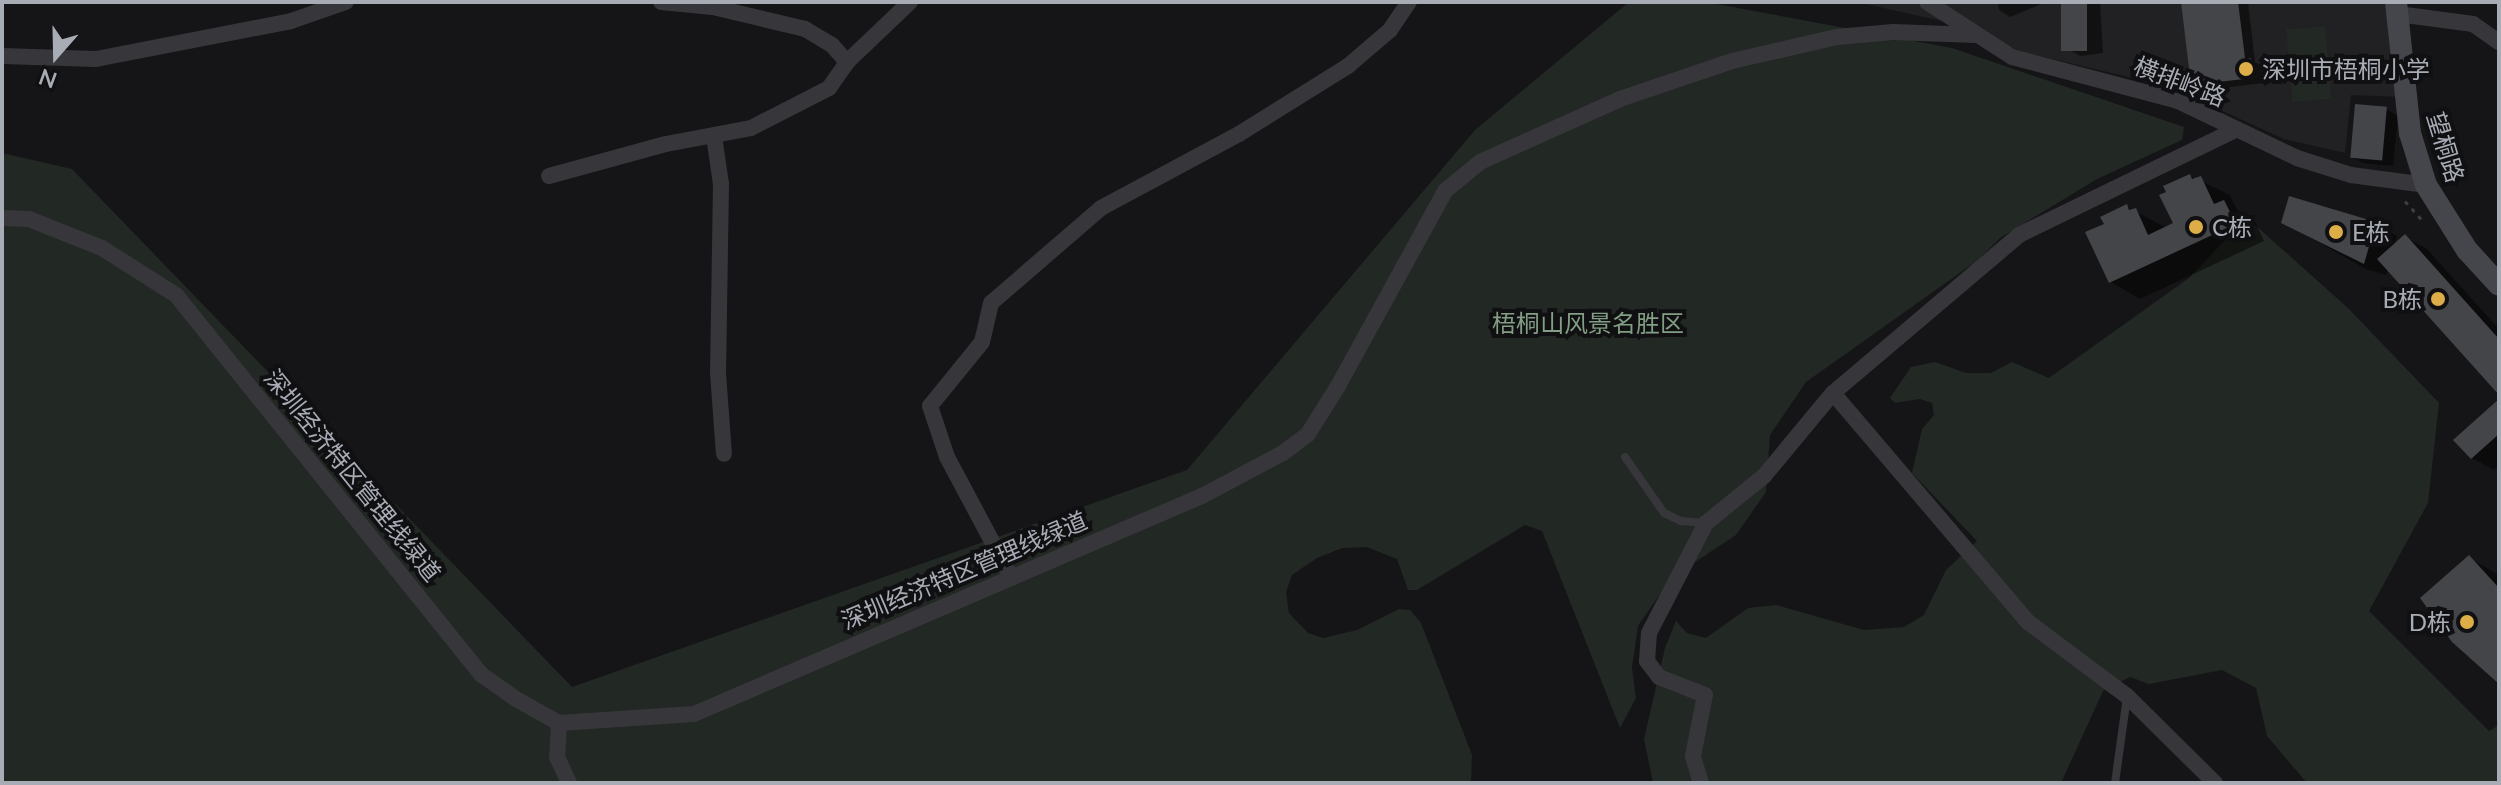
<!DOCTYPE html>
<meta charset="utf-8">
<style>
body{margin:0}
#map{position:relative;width:2501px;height:785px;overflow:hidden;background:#151517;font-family:Lato,"Noto Sans SC",sans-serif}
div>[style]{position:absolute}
.built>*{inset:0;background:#212123}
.green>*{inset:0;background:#222823;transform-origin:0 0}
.shadow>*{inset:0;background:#0007}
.building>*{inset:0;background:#444549;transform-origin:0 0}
.path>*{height:3px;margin-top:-1.5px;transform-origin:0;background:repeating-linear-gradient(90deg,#3d3e42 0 4px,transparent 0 10px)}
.service>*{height:8px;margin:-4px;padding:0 4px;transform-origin:4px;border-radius:4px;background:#37373b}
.minor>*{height:16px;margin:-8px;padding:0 8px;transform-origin:8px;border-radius:8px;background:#37373b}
.secondary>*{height:22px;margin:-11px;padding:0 11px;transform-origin:11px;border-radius:11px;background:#45464b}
.dots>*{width:22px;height:22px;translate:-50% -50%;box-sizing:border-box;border:4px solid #101012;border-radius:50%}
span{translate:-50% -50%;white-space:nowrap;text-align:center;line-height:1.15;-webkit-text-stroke:8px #101012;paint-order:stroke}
.poi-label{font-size:24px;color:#a8acb5}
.left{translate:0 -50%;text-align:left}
.right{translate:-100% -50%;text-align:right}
.street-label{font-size:24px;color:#a8acb5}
.park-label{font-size:24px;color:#829e84}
.frame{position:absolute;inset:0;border:4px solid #a8acb5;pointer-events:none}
.north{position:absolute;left:16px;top:16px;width:80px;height:80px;-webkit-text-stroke:6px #101012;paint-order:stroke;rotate:200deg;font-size:22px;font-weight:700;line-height:32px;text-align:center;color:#a8acb5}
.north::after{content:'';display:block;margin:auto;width:28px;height:36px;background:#a8acb5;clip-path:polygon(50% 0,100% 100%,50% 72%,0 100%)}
</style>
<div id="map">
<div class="built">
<div style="clip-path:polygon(1857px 2px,2387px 4px,2402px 97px,2351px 95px,2345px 153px,2284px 139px,2170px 87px,2019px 51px,1973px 28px)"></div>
</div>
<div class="green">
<div style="clip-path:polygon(1629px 2px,1706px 2px,1952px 48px,2184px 127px,2182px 140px,2097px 179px,2000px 238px,1978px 260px,1806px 382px,1770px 435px,1766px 492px,1736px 535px,1671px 578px,1638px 626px,1632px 667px,1636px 698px,1620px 728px,1542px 531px,1525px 525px,1417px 590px,1408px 590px,1397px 559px,1367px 547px,1342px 548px,1317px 558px,1292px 575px,1286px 592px,1289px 613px,1308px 633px,1323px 638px,1357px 630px,1399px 609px,1410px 610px,1421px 623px,1472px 755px,1471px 783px,2px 783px,2px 153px,72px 169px,572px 687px,1187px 470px,1475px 130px)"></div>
<div style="left:2325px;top:26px;width:73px;height:39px;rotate:85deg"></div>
<div style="clip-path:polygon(2254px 224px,2348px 308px,2439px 403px,2428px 503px,2369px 611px,2489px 731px,2499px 725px,2499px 783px,2307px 783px,2267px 736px,2256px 688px,2222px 670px,2149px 684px,2130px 677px,2103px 691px,2061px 783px,1653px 783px,1644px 739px,1665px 648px,1676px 621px,1687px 633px,1706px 638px,1748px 608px,1776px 605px,1864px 630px,1904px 627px,1924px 615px,1946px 570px,1977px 541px,1912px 473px,1922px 429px,1934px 415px,1932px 403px,1920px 399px,1895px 403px,1890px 398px,1911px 367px,1935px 362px,1966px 373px,1991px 373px,2012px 362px,2049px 378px,2189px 278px,2231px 234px)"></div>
</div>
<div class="shadow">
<div style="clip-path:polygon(1998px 2px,2044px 2px,2044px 3px,2010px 17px,1999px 10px)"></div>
<div style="clip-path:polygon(2063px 2px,2100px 2px,2103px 53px,2080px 56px,2068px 49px)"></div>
<div style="clip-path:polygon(2183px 2px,2248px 2px,2255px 62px,2262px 66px,2264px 83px,2205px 90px,2193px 84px)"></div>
<div style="clip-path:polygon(2386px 109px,2398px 116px,2393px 166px,2363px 163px,2351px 157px)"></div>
<div style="clip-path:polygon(2190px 176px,2230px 195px,2237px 210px,2254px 219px,2264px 241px,2140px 299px,2111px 282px,2107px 225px,2127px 207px,2165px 227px,2175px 224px)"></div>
<div style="clip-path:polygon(2283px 222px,2375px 224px,2397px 236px,2394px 246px,2405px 237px,2427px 249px,2499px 329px,2499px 392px,2388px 268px,2386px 275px,2366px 269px)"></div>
<div style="clip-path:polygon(2499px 402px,2499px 466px,2494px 470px,2472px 458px)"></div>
<div style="clip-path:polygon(2469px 558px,2499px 575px,2499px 679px,2430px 614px)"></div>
</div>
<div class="building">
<div style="left:2061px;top:2px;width:26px;height:49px"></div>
<div style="clip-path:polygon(2181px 2px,2238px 2px,2245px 58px,2251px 58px,2253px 78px,2191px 85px)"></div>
<div style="left:2355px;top:104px;width:32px;height:54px;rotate:5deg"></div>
<div style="clip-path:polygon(2190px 174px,2192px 179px,2201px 176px,2214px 204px,2224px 200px,2236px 224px,2109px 283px,2085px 232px,2104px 224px,2100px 217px,2127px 204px,2129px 210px,2136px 208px,2148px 235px,2173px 223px,2159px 195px,2166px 192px,2163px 186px)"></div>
<div style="clip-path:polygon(2289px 196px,2376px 222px,2364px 264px,2281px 223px)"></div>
<div style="clip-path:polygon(2405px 234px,2499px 339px,2499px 395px,2377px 259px)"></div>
<div style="clip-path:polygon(2499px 399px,2499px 434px,2471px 459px,2453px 440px)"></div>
<div style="clip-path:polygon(2469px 555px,2499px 588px,2499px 684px,2452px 642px,2420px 598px)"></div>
</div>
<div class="path">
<div style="left:2405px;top:201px;width:28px;rotate:48deg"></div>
</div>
<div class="service">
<div style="left:1625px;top:457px;width:68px;rotate:55.1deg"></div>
<div style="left:1664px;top:513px;width:19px;rotate:25deg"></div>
<div style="left:1681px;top:521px;width:24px;rotate:5deg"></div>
<div style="left:2115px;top:783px;width:87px;rotate:-82.1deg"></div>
</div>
<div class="minor">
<div style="left:661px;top:2px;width:52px;rotate:5.5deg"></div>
<div style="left:713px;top:7px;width:95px;rotate:13.4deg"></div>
<div style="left:805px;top:29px;width:31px;rotate:31deg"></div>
<div style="left:832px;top:45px;width:23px;rotate:49deg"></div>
<div style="left:847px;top:62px;width:87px;rotate:-43.6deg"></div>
<div style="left:1927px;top:2px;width:101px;rotate:32.9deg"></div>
<div style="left:2012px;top:57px;width:172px;rotate:14.8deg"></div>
<div style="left:2178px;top:101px;width:132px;rotate:25.6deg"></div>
<div style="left:2297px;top:158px;width:57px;rotate:17.5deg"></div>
<div style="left:2351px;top:175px;width:76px;rotate:7.6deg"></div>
<div style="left:2398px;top:14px;width:76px;rotate:7.6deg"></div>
<div style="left:2473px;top:24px;width:32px;rotate:35deg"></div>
<div style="left:2px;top:56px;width:94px;rotate:1.8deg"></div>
<div style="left:96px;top:59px;width:199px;rotate:-11deg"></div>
<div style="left:291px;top:21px;width:58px;rotate:-19.1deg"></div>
<div style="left:714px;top:136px;width:49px;rotate:81.7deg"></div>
<div style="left:721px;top:184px;width:189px;rotate:90.9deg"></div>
<div style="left:718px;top:373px;width:81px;rotate:85.8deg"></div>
<div style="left:549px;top:176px;width:121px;rotate:-15.3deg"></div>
<div style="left:666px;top:144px;width:86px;rotate:-10.7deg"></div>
<div style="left:751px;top:128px;width:88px;rotate:-27.1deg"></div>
<div style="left:829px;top:88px;width:32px;rotate:-55deg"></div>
<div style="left:2px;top:218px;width:27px;rotate:2deg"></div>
<div style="left:29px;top:219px;width:79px;rotate:21.7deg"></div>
<div style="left:102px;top:248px;width:88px;rotate:32.4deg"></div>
<div style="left:176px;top:295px;width:488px;rotate:51.2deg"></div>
<div style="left:482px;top:675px;width:42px;rotate:35.2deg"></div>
<div style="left:516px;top:699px;width:49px;rotate:29.2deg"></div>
<div style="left:559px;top:723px;width:135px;rotate:-3.8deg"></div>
<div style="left:694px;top:714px;width:553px;rotate:-23.23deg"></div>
<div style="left:1202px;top:496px;width:92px;rotate:-28deg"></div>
<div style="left:1283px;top:453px;width:31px;rotate:-37deg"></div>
<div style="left:1308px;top:434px;width:57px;rotate:-58deg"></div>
<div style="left:1338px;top:386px;width:222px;rotate:-61.2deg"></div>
<div style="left:1445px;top:191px;width:45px;rotate:-39.6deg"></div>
<div style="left:1480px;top:162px;width:154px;rotate:-24.2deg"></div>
<div style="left:1620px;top:99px;width:118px;rotate:-18.7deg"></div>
<div style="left:1732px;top:61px;width:108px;rotate:-12.9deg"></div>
<div style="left:1837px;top:37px;width:56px;rotate:-5.1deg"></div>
<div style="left:1893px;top:32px;width:82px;rotate:2.1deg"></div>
<div style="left:1833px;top:393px;width:301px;rotate:49.6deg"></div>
<div style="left:2028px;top:622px;width:124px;rotate:36.8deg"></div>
<div style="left:2127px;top:696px;width:124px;rotate:44.7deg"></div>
<div style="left:1010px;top:575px;width:134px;rotate:-118.1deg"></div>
<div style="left:947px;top:457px;width:54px;rotate:-108.4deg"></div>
<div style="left:930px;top:406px;width:82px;rotate:-50.9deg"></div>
<div style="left:982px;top:342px;width:40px;rotate:-77deg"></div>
<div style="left:991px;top:303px;width:145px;rotate:-40.8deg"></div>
<div style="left:1101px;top:208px;width:157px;rotate:-28.2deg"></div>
<div style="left:1239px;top:134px;width:128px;rotate:-32deg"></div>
<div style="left:1348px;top:66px;width:55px;rotate:-40.6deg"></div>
<div style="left:1390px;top:30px;width:34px;rotate:-56deg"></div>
<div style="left:559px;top:723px;width:34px;rotate:93deg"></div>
<div style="left:557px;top:757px;width:29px;rotate:65deg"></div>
<div style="left:1701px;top:783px;width:28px;rotate:-107deg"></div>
<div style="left:1693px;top:756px;width:62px;rotate:-78.9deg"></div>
<div style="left:1705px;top:695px;width:49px;rotate:-158.6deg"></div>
<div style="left:1659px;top:677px;width:20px;rotate:-127deg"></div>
<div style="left:1647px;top:661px;width:28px;rotate:-86deg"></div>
<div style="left:1649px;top:633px;width:124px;rotate:-62.6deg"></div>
<div style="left:1706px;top:523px;width:75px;rotate:-39deg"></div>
<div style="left:1764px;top:476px;width:108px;rotate:-50.3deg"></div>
<div style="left:1833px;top:393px;width:244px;rotate:-40.3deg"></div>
<div style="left:2019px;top:235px;width:242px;rotate:-25.9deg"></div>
</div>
<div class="secondary">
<div style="left:2396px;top:2px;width:132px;rotate:83.9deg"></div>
<div style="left:2410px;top:133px;width:54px;rotate:72.9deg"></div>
<div style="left:2426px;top:185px;width:77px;rotate:57.8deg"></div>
<div style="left:2467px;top:250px;width:47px;rotate:47.6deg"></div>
</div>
<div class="dots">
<div style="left:2246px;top:69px;background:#ddae47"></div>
<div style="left:2196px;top:227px;background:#ddae47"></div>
<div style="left:2336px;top:232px;background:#ddae47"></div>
<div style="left:2438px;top:299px;background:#ddae47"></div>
<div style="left:2467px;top:622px;background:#ddae47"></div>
</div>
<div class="poi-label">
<span class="left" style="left:2262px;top:69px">深圳市梧桐小学</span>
<span class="left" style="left:2212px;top:227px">C栋</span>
<span class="left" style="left:2352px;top:232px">E栋</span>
<span class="right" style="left:2422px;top:299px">B栋</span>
<span class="right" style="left:2451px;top:622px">D栋</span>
</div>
<div class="street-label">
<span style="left:2180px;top:81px;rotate:21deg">横排岭路</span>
<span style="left:2446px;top:147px;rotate:73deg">望桐路</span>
<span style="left:353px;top:475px;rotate:51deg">深圳经济特区管理线绿道</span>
<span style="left:964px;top:570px;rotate:-23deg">深圳经济特区管理线绿道</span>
</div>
<div class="park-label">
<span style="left:1588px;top:323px">梧桐山风景名胜区</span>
</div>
<div class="frame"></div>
<div class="north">N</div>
</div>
